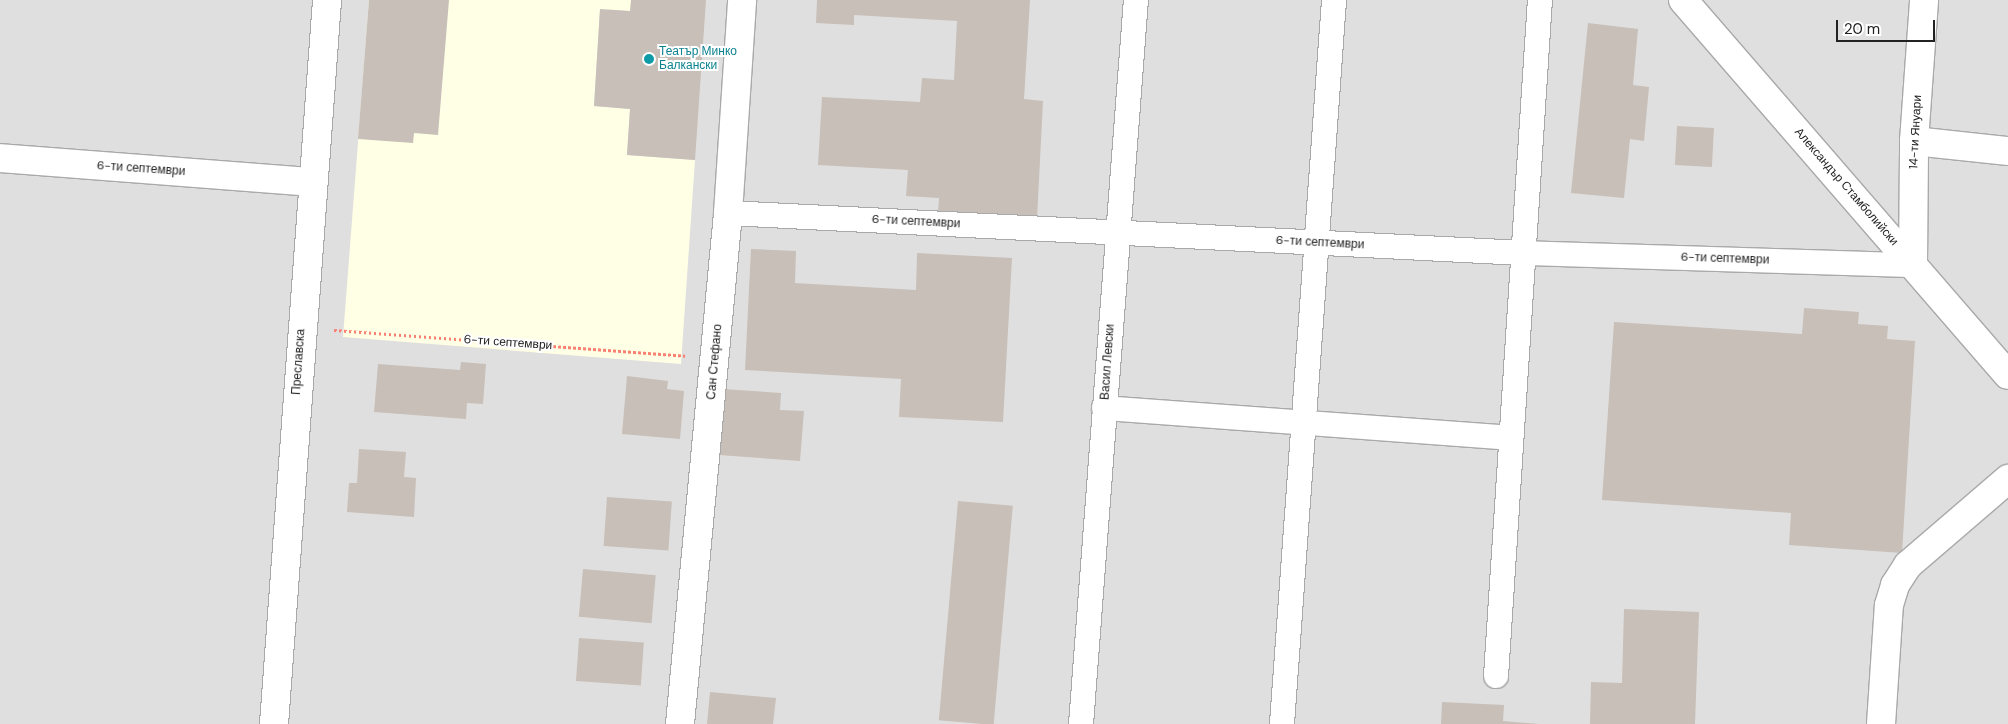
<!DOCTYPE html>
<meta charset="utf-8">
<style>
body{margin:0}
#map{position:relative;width:2008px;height:724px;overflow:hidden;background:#f2efe9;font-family:"DM Sans",sans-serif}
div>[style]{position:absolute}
.residential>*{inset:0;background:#e0dfdf;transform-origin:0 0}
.education>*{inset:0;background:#ffffe5}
.building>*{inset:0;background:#c7bfb8;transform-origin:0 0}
.path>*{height:3px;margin-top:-1.5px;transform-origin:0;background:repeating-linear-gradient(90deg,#fa8072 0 2.5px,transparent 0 5px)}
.roads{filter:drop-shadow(1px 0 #a9a9a9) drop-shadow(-1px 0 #a9a9a9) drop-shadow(0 1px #a9a9a9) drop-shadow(0 -1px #a9a9a9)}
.pedestrian>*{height:24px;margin:-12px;padding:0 12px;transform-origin:12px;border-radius:12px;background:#fff}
.minor>*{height:28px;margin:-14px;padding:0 14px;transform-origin:14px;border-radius:14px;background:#fff}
.dots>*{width:14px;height:14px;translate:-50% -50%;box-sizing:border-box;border:2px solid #fff;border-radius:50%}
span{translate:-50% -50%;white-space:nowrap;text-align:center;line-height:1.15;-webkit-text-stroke:4px #fff;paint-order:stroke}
.culture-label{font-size:12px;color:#0d838f}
.left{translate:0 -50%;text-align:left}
.street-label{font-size:12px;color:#222}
.scale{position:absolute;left:1836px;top:20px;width:99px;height:22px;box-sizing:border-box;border:2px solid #222;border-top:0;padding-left:6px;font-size:15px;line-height:18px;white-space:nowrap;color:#222;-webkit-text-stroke:4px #fff;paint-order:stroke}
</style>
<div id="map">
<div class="residential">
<div style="left:0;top:0;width:2008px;height:724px"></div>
</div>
<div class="education">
<div style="clip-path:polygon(369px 0,663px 0,630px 11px,600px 10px,594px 106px,630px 109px,627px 155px,695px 160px,681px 364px,343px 337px)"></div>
</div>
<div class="building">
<div style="clip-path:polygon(369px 0,449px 0,438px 135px,414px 133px,413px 143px,358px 139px)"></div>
<div style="clip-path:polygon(631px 0,706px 0,695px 160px,627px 155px,630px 109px,594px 106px,600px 9px,630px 11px)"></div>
<div style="clip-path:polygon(817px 0,1030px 0,1024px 99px,1043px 101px,1037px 219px,938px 213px,939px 198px,906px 196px,908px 170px,818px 165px,822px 97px,920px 102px,922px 78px,954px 80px,957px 21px,854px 15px,854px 25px,816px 23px)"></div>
<div style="clip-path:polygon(1588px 23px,1638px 29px,1633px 85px,1649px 87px,1644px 141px,1630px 139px,1624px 198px,1571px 193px)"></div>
<div style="left:1677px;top:126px;width:37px;height:39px;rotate:3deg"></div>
<div style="clip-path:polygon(751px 249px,796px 251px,795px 283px,916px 290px,917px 253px,1012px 258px,1003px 422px,899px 417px,901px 379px,745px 370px)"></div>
<div style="clip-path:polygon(1804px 308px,1859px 312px,1858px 324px,1888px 326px,1887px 339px,1915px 341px,1902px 553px,1789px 545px,1791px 513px,1602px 500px,1614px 322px,1802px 334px)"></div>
<div style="clip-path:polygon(461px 362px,486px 364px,483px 404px,467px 403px,466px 419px,374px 412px,378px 364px,460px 370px)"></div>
<div style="clip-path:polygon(627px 376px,668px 381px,667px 389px,684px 391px,680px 439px,622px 434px)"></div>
<div style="clip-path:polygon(723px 389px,781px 393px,780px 410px,804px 411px,800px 461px,719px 455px)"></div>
<div style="clip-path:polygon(359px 449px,406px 452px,404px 477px,416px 478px,414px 517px,347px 512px,349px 483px,357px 483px)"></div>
<div style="left:607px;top:497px;width:65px;height:49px;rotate:4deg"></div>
<div style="left:958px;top:501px;width:55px;height:220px;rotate:5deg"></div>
<div style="left:583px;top:569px;width:73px;height:48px;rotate:5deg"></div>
<div style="clip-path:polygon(1624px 609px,1699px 612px,1695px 724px,1590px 724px,1591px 682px,1622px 683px)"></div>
<div style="left:579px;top:638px;width:65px;height:43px;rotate:4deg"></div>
<div style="clip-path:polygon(710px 692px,776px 698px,773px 724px,707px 724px)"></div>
<div style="clip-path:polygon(1442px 702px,1504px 705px,1503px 721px,1539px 724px,1441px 724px)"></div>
</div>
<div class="path">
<div style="left:334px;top:330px;width:352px;rotate:4.2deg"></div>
</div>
<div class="roads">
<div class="pedestrian">
<div style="left:728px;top:213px;width:796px;rotate:2.88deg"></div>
<div style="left:1523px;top:253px;width:390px;rotate:1.8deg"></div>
<div style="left:1104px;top:408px;width:408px;rotate:4.2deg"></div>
<div style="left:1496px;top:676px;width:677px;rotate:-86.28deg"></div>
<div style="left:1081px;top:724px;width:726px;rotate:-85.66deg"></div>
<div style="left:1282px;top:724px;width:726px;rotate:-85.89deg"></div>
</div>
<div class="minor">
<div style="left:1683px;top:0;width:496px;rotate:49.1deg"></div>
<div style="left:1914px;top:141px;width:95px;rotate:6.1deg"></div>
<div style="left:0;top:158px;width:313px;rotate:4.4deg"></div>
<div style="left:1913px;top:265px;width:124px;rotate:-89.5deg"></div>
<div style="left:1914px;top:141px;width:141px;rotate:-85.9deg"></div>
<div style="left:274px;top:724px;width:726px;rotate:-85.81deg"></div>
<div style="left:680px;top:724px;width:513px;rotate:-84.63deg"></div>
<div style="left:728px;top:213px;width:213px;rotate:-86.2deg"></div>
<div style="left:1881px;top:724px;width:119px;rotate:-86.2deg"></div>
<div style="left:1889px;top:605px;width:21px;rotate:-73deg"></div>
<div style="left:1895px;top:585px;width:24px;rotate:-57deg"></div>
<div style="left:1908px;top:565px;width:132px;rotate:-40.7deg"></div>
</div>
</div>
<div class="dots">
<div style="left:649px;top:59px;background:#0f9aa8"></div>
</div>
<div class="culture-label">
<span class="left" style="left:659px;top:59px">Театър Минко<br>Балкански</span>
</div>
<div class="street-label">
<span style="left:1916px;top:132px;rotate:-87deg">14-ти Януари</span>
<span style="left:141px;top:169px;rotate:4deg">6-ти септември</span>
<span style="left:1846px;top:187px;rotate:49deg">Александър Стамболийски</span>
<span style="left:916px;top:222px;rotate:3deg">6-ти септември</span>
<span style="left:1320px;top:243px;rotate:3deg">6-ти септември</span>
<span style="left:1725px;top:259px;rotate:2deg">6-ти септември</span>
<span style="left:508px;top:343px;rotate:4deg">6-ти септември</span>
<span style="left:299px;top:362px;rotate:-86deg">Преславска</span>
<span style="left:715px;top:362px;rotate:-85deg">Сан Стефано</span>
<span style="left:1108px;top:362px;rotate:-86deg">Васил Левски</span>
</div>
<div class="scale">20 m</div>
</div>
